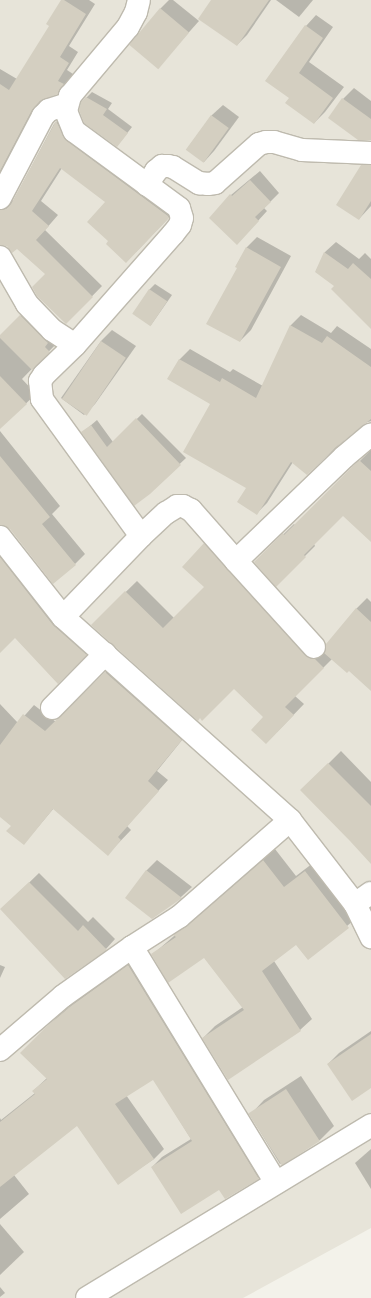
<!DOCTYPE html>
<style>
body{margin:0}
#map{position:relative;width:371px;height:1298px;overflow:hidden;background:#f3f2ea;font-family:Arial,sans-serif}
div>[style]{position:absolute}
.residential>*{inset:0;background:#e7e4d9}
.shadow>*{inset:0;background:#0003}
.building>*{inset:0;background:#d4cfc1;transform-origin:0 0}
.roads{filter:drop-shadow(1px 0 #bebaae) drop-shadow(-1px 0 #bebaae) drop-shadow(0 1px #bebaae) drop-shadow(0 -1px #bebaae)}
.minor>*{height:22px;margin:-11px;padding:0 11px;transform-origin:11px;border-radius:11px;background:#fff}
.tertiary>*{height:22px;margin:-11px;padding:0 11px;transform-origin:11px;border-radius:11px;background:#fff}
span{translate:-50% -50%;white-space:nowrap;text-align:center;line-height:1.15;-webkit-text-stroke:3px #fff;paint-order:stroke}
</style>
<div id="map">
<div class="residential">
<div style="clip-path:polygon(0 0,371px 0,371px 1228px,243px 1298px,0 1298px)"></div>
</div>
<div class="shadow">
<div style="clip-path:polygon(62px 0,89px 0,95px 4px,69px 46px,78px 52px,67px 70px,73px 74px,67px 83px,57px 93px,42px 99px,0 179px,0 69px,17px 79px,50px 26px)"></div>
<div style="clip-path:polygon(169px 0,173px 0,199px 21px,158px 67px,160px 9px)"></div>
<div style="clip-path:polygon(212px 0,271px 0,247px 35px,237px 45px)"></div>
<div style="clip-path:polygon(276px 0,313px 0,299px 17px)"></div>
<div style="clip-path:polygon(316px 15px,333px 27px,309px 62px,344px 87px,325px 112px,314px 123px,290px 98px,306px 26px)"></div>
<div style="clip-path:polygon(354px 88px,371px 101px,371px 140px,343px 99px)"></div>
<div style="clip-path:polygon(92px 92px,112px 103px,108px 109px,132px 127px,117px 146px,86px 98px)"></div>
<div style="clip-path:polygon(223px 105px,239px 117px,214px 151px,204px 162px,187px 149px,212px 115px)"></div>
<div style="clip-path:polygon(67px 112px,179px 207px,136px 252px,110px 241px,106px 202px,62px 168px,41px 201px,58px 215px,45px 230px,102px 286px,66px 323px,46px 274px,17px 248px,0 244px,0 195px,11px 201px,14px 200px,54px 124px)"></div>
<div style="clip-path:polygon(371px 157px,371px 206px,359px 219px,361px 168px)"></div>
<div style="clip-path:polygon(260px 171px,279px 193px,264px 208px,267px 211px,246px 234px,231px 195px)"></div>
<div style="clip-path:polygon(257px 237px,291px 256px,251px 330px,240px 341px,239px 268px,236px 266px,247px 247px)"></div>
<div style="clip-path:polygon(336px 242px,359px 259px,365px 253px,371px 259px,371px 328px,335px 285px,316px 271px,325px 252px)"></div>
<div style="clip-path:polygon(155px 284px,172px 295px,151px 325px,149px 290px)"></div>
<div style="clip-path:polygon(31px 305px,59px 341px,22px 379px,36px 394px,0 428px,0 337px)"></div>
<div style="clip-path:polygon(301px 315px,331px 333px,337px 326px,371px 349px,371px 421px,362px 424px,307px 474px,293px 462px,267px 503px,257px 513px,212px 403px,179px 360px,190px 349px,230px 372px,233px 369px,263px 386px,291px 325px)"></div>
<div style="clip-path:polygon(112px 330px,136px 346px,95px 404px,84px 415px,61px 398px,101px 341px)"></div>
<div style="clip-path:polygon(142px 414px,186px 458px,149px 493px,83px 432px,97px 420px,113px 442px)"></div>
<div style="clip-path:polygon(0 431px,60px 506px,52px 514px,85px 554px,75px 564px,0 515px)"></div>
<div style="clip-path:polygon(371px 450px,371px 537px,343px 515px,314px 544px,315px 546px,276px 585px,255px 562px,294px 524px,295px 525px)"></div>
<div style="clip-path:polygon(215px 533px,316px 645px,326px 649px,356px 609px,367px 598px,371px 602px,371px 690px,349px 670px,332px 659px,295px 696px,304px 704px,277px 732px,264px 717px,234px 688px,92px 625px,137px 581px,174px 618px,205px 587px,205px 544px)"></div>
<div style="clip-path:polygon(0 535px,96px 644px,58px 683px,15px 637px,0 651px)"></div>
<div style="clip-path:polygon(116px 662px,191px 729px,157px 771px,168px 780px,127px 826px,131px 830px,108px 854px,54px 808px,33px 833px,12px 826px,0 816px,0 704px,18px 723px,34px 705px,56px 722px)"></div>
<div style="clip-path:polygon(341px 751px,371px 782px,371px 863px,351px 840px,302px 790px)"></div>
<div style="clip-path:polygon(275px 849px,296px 876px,317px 860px,360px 915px,308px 959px,296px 944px,274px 961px,312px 1019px,300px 1030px,203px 1038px,215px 1026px,243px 1007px,204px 957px,152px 955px)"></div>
<div style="clip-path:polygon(157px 860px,192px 887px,181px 897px,152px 918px,146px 871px)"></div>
<div style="clip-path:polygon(39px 873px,88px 922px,93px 917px,115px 939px,106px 949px,2px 909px)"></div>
<div style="clip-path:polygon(139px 956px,268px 1168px,258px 1178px,220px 1189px,152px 1167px,162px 1157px,191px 1139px,153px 1078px,126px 1095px,164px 1149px,154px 1159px,118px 1183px,77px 1125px,14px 1175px,29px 1194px,0 1219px,0 1118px,1px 1120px,35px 1093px,33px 1091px,47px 1078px,22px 1053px,56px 1018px,82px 996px)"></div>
<div style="clip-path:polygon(0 965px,5px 967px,0 978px)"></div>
<div style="clip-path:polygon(371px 1031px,371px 1087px,328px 1064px,339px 1053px)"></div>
<div style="clip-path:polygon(301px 1076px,334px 1126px,320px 1140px,280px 1164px,250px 1115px,264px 1100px)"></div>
<div style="clip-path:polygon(371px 1149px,371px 1189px,355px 1163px)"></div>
<div style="clip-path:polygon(0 1224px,24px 1252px,0 1275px)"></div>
<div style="clip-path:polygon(0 1287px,5px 1293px,0 1297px)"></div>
</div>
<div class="building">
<div style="clip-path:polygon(61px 0,64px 0,86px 14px,60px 57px,69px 63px,58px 81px,64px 84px,58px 94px,40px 101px,32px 110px,0 171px,0 84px,9px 90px,49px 26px,46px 24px)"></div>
<div style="clip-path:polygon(211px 0,269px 0,237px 46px,198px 19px)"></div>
<div style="left:160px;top:8px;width:38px;height:48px;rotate:40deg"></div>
<div style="clip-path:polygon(305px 25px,323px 38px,299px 73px,333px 98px,314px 124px,285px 103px,289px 98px,265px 81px)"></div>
<div style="clip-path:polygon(86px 97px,107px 109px,103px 115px,128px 133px,117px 147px,84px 123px,79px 110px,81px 102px)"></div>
<div style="clip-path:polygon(342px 98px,371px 119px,371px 140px,358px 140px,328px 118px)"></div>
<div style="left:211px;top:115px;width:22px;height:43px;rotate:36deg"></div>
<div style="clip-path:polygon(56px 121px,67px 141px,168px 216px,169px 218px,126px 263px,106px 244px,108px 241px,87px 222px,105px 202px,60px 168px,32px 211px,49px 226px,36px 240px,93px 297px,66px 324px,37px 296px,32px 287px,45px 274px,17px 249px,12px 253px,7px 246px,0 245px,0 210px,6px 209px,11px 204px)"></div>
<div style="clip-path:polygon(361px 165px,371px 165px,371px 201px,359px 220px,336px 205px)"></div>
<div style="clip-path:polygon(250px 180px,271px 202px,255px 217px,259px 221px,237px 245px,209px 218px,230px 194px,232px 196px)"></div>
<div style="clip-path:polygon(246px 247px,281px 267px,240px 342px,206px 324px,237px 268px,235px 267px)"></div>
<div style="clip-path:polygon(324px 252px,348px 269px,353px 263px,371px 279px,371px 329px,331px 289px,334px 286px,315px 272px)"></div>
<div style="left:149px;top:289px;width:22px;height:30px;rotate:34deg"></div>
<div style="clip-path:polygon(20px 315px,48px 343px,45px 347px,50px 352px,32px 370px,0 338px,0 335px)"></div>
<div style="clip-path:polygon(290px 325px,322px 343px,327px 336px,371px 367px,371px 419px,336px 447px,307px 475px,291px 462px,257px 515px,237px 502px,246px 488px,183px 452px,210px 404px,167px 379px,179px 359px,220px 382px,222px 378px,256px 398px)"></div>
<div style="left:101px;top:341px;width:30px;height:70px;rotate:34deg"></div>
<div style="clip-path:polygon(0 376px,27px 404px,0 429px)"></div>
<div style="clip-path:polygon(136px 418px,181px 465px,150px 494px,134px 506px,81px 432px,91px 425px,107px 447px)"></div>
<div style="clip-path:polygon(0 456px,50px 517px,42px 524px,76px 565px,53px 584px,10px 529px,0 525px)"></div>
<div style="clip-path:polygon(359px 460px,371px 471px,371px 542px,343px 516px,304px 555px,306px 557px,276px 587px,254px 562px,283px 533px,284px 535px)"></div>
<div style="clip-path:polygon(204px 543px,305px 655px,315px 659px,324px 668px,285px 707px,294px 715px,266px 744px,251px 730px,263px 717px,234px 689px,202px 721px,200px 718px,198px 721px,91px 625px,125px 591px,163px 628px,204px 587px,182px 567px)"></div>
<div style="clip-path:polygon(0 557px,53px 625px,87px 655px,58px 684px,15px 638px,0 653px)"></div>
<div style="clip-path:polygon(356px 608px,371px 622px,371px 691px,349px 671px,347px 673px,324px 653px,326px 644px)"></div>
<div style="clip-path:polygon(105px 672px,182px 740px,148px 781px,159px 791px,118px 837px,121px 840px,108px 856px,53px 809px,24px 845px,6px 831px,11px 826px,0 817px,0 745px,23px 714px,45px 731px)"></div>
<div style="clip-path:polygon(328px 763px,371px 806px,371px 864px,350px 841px,300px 790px)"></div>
<div style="clip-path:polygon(263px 860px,284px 887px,305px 871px,349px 928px,308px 960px,296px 945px,262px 971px,301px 1031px,228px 1080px,202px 1038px,244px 1010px,204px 958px,168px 983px,151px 954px,176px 937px,173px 935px,187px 926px)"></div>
<div style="clip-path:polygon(146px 870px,182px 898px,152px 919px,125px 898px)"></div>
<div style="clip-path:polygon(29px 882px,78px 931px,83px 925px,107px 950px,65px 979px,0 909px)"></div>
<div style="clip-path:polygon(128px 965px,259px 1179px,225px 1199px,219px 1190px,181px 1214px,151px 1167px,192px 1141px,153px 1080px,115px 1104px,154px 1159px,118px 1185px,77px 1126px,0 1187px,0 1122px,35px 1094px,32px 1091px,47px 1079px,20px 1053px,45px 1028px,71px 1006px)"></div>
<div style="clip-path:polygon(371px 1034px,371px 1088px,352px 1101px,327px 1064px)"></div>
<div style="left:286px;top:1089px;width:62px;height:45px;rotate:57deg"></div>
</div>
<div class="roads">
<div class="minor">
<div style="left:147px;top:185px;width:17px;rotate:-57deg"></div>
<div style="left:156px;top:171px;width:8px;rotate:-40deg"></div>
<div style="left:162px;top:166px;width:6px"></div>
<div style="left:168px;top:166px;width:5px;rotate:11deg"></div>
<div style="left:173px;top:167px;width:31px;rotate:32deg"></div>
<div style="left:199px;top:183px;width:9px;rotate:6deg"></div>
<div style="left:208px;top:184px;width:7px;rotate:-8deg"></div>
<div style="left:215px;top:183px;width:59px;rotate:-41.6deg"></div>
<div style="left:259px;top:144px;width:7px;rotate:-16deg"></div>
<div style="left:266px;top:142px;width:8px"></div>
<div style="left:274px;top:142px;width:29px;rotate:16deg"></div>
<div style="left:302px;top:150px;width:69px;rotate:2.5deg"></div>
<div style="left:0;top:198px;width:93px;rotate:-62.3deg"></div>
<div style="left:43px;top:116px;width:8px;rotate:-45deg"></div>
<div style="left:49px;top:110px;width:19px;rotate:-18deg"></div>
<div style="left:0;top:257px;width:54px;rotate:60.1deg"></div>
<div style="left:27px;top:304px;width:36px;rotate:46deg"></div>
<div style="left:52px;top:330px;width:27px;rotate:33deg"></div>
<div style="left:141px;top:536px;width:34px;rotate:-43deg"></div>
<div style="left:166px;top:513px;width:13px;rotate:-32deg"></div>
<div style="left:177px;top:506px;width:6px"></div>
<div style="left:183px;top:506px;width:9px;rotate:27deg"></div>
<div style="left:191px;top:510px;width:68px;rotate:48.6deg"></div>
<div style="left:236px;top:561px;width:150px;rotate:-43.9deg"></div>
<div style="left:344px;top:457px;width:35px;rotate:-40deg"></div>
<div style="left:236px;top:561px;width:116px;rotate:47.8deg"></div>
<div style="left:63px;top:617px;width:112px;rotate:-46.1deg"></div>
<div style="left:141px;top:536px;width:169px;rotate:-125.9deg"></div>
<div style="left:42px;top:399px;width:18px;rotate:-96deg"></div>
<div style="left:40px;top:381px;width:7px;rotate:-56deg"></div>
<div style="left:44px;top:375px;width:43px;rotate:-44.1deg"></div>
<div style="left:75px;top:345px;width:148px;rotate:-48.6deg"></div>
<div style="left:173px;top:234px;width:11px;rotate:-52deg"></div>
<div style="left:180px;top:225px;width:7px;rotate:-74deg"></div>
<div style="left:182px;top:218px;width:10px;rotate:-107deg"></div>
<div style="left:179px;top:208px;width:130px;rotate:-143.7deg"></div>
<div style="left:74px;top:131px;width:22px;rotate:-112deg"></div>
<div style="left:66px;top:111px;width:16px;rotate:-75deg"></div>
<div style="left:70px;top:96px;width:90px;rotate:-50deg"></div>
<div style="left:128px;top:27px;width:17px;rotate:-62deg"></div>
<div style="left:136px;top:12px;width:12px;rotate:-76deg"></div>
<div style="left:52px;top:708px;width:76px;rotate:-45.5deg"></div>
<div style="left:355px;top:904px;width:19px;rotate:-35deg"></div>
<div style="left:132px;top:947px;width:276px;rotate:58.6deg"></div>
<div style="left:0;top:1050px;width:83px;rotate:-40.6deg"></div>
<div style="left:63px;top:996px;width:85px;rotate:-35.4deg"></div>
<div style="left:132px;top:947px;width:56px;rotate:-32.6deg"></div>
<div style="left:179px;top:917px;width:147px;rotate:-41.1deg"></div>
<div style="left:87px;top:1298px;width:333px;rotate:-31.3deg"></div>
</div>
<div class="tertiary">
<div style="left:0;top:537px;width:102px;rotate:51.8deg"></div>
<div style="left:63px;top:617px;width:305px;rotate:41.8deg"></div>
<div style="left:290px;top:820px;width:106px;rotate:52.3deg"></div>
<div style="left:355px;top:904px;width:37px;rotate:64deg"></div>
</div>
</div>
</div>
